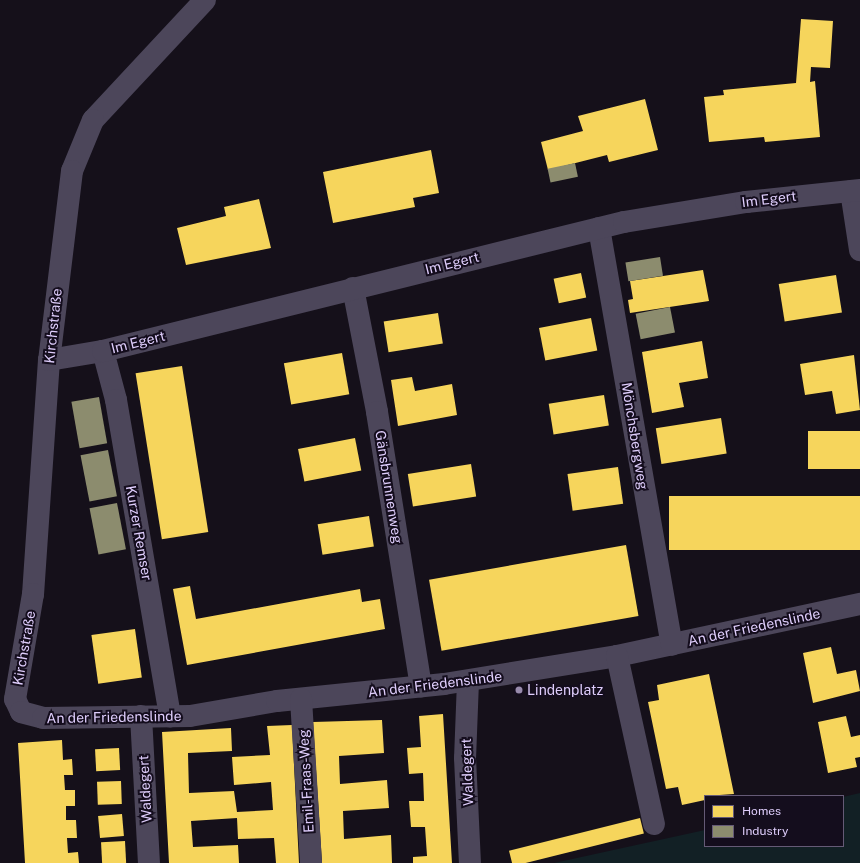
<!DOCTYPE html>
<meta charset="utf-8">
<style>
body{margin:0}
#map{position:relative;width:860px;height:863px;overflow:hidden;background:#15101a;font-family:"Public Sans",sans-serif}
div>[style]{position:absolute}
.green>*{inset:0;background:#122025}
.homes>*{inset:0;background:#f6d55c;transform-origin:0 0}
.industry>*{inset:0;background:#8c8c6e;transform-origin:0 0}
.street>*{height:22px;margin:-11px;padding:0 11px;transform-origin:11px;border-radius:11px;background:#4c465a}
.dots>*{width:11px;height:11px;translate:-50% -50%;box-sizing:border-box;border:2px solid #140d1d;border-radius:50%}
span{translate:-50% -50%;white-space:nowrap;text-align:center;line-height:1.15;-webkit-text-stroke:4px #140d1d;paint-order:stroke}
.street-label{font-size:14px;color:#decdfb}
.poi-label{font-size:14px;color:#decdfb}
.left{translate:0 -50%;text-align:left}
.legend{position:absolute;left:704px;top:795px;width:140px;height:52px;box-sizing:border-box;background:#140d1d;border:1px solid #655a76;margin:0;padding:5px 7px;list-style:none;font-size:12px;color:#decdfb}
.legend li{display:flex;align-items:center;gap:8px;height:20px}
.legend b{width:20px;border:1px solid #655a76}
</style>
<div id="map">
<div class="green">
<div style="clip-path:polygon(860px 793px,860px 863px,554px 863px,705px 830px,705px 846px,843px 846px,843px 797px)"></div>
</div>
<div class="homes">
<div style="clip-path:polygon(801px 19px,833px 21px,830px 68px,811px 67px,810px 82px,815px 81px,820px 137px,765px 142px,764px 137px,709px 142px,704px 97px,724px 95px,723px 90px,796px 83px)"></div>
<div style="clip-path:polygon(645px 99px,658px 150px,609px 162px,607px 155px,548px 170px,541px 142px,583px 131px,578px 116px)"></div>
<div style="clip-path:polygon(431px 150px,439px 193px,413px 198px,415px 207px,333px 223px,323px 172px)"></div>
<div style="clip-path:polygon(259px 199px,271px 248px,186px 265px,177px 228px,226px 216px,224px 207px)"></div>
<div style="clip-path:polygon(703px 270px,709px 301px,630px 313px,628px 300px,633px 299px,630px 281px)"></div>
<div style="left:581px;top:273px;width:25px;height:28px;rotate:78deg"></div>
<div style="left:836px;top:275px;width:38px;height:58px;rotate:81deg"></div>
<div style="left:438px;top:313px;width:31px;height:55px;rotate:81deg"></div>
<div style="left:591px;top:318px;width:33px;height:53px;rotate:79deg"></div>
<div style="clip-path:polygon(702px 341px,708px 378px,679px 383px,684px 407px,652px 413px,642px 352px)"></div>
<div style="left:342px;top:353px;width:42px;height:59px;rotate:80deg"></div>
<div style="clip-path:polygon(854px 355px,860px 410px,836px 414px,832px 391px,805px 395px,800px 364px)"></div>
<div style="left:182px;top:366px;width:168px;height:47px;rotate:81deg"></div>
<div style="clip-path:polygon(412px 377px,415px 391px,452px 384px,457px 415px,398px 426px,391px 380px)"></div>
<div style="left:604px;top:395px;width:31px;height:56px;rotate:81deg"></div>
<div style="left:721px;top:418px;width:36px;height:66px;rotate:81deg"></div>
<div style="left:860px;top:431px;width:38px;height:52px;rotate:90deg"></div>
<div style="left:355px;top:438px;width:33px;height:58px;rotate:79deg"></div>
<div style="left:471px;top:464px;width:33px;height:64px;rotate:81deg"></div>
<div style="left:618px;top:467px;width:37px;height:51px;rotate:82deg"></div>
<div style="left:860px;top:496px;width:54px;height:191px;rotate:90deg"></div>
<div style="left:369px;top:516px;width:31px;height:52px;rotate:81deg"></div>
<div style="left:626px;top:545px;width:72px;height:200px;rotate:80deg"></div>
<div style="clip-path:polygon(190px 586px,196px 619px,360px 589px,362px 602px,380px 599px,385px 629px,187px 665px,173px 589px)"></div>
<div style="left:135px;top:629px;width:49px;height:44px;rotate:82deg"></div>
<div style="clip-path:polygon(831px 647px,837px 674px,856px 670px,860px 691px,813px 703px,803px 653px)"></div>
<div style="clip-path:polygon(709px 674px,734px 794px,705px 796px,705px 800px,682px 805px,678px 787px,666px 789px,648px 702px,659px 700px,657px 685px)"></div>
<div style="clip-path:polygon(443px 714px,452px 863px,413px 863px,413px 857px,427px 856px,425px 827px,411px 827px,409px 801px,424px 801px,423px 773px,409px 774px,407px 748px,421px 747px,419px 716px)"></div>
<div style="clip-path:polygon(846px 716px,851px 737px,860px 735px,860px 757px,855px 758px,857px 767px,828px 773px,818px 722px)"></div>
<div style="clip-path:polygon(382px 720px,384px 753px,339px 756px,340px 784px,387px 780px,389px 808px,343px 811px,344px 839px,391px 835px,392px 863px,322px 863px,313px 722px)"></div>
<div style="clip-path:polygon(292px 725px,299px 863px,276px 863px,274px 838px,238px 839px,237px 818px,191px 821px,193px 847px,238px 845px,239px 863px,169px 863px,162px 732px,231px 728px,232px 751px,188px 753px,189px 793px,234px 791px,237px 812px,273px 810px,271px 782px,234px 785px,232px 757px,270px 755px,267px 726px)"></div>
<div style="clip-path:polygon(62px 740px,63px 760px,72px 759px,73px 775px,64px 775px,65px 790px,75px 790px,75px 806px,66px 806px,66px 820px,76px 820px,77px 838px,67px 838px,68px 853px,78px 852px,79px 863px,25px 863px,18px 743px)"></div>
<div style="left:119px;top:748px;width:22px;height:24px;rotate:87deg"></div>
<div style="left:121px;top:781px;width:23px;height:24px;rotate:88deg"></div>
<div style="left:122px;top:814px;width:22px;height:24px;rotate:85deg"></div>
<div style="left:640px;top:818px;width:16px;height:135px;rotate:76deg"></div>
<div style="left:125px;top:841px;width:22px;height:24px;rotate:87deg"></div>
</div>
<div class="industry">
<div style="left:575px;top:163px;width:14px;height:28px;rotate:78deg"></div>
<div style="left:660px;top:257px;width:19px;height:35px;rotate:81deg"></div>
<div style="left:670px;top:307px;width:26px;height:35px;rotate:79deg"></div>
<div style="left:99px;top:397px;width:47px;height:28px;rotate:80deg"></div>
<div style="left:108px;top:450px;width:47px;height:28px;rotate:79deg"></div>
<div style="left:117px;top:503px;width:47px;height:28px;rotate:79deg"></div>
</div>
<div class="street">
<div style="left:205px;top:0;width:164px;rotate:133deg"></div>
<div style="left:93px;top:120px;width:55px;rotate:112.4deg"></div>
<div style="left:72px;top:171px;width:190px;rotate:96.9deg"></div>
<div style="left:49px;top:360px;width:235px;rotate:93.9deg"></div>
<div style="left:33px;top:594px;width:107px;rotate:99.7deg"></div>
<div style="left:15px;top:699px;width:14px;rotate:65deg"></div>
<div style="left:21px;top:712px;width:23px;rotate:15deg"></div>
<div style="left:43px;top:718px;width:147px;rotate:-0.8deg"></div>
<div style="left:190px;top:716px;width:88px;rotate:-9.8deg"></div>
<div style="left:277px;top:701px;width:168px;rotate:-5.8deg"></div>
<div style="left:444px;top:684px;width:175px;rotate:-9.2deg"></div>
<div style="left:617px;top:656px;width:249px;rotate:-12.1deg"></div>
<div style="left:851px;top:191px;width:60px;rotate:81.3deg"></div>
<div style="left:599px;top:228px;width:423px;rotate:80.1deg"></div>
<div style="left:353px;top:288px;width:126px;rotate:79deg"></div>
<div style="left:377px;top:412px;width:278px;rotate:80.9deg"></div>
<div style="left:103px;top:351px;width:51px;rotate:75.1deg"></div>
<div style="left:116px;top:400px;width:321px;rotate:80.3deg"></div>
<div style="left:49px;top:360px;width:55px;rotate:-9.5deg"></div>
<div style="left:103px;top:351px;width:537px;rotate:-13.91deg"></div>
<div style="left:624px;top:222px;width:124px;rotate:-9.3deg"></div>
<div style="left:746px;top:202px;width:115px;rotate:-6deg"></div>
<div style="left:617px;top:656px;width:172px;rotate:77.6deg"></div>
<div style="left:468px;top:681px;width:77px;rotate:92.2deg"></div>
<div style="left:465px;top:758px;width:105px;rotate:87.3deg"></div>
<div style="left:301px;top:699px;width:164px;rotate:86.5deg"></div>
<div style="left:141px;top:716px;width:147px;rotate:86.9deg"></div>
</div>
<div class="dots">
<div style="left:519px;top:690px;background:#988bac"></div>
</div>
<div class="street-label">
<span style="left:769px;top:199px;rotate:-7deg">Im Egert</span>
<span style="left:452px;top:263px;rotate:-14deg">Im Egert</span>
<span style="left:53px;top:326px;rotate:-84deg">Kirchstraße</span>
<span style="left:138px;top:342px;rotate:-14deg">Im Egert</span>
<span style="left:635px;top:436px;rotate:81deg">Mönchsbergweg</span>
<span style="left:389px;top:487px;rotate:81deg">Gänsbrunnenweg</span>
<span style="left:139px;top:533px;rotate:80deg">Kurzer Remser</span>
<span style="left:754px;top:627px;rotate:-12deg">An der Friedenslinde</span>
<span style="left:24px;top:648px;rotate:-80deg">Kirchstraße</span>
<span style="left:435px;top:684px;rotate:-7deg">An der Friedenslinde</span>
<span style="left:114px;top:717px;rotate:-1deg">An der Friedenslinde</span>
<span style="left:467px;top:772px;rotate:-92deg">Waldegert</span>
<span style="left:306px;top:781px;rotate:-93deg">Emil-Fraas-Weg</span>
<span style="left:145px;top:789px;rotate:-93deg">Waldegert</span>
</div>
<div class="poi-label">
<span class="left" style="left:527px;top:690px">Lindenplatz</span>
</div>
<ul class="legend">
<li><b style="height:11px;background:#f6d55c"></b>Homes</li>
<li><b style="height:11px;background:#8c8c6e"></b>Industry</li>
</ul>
</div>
